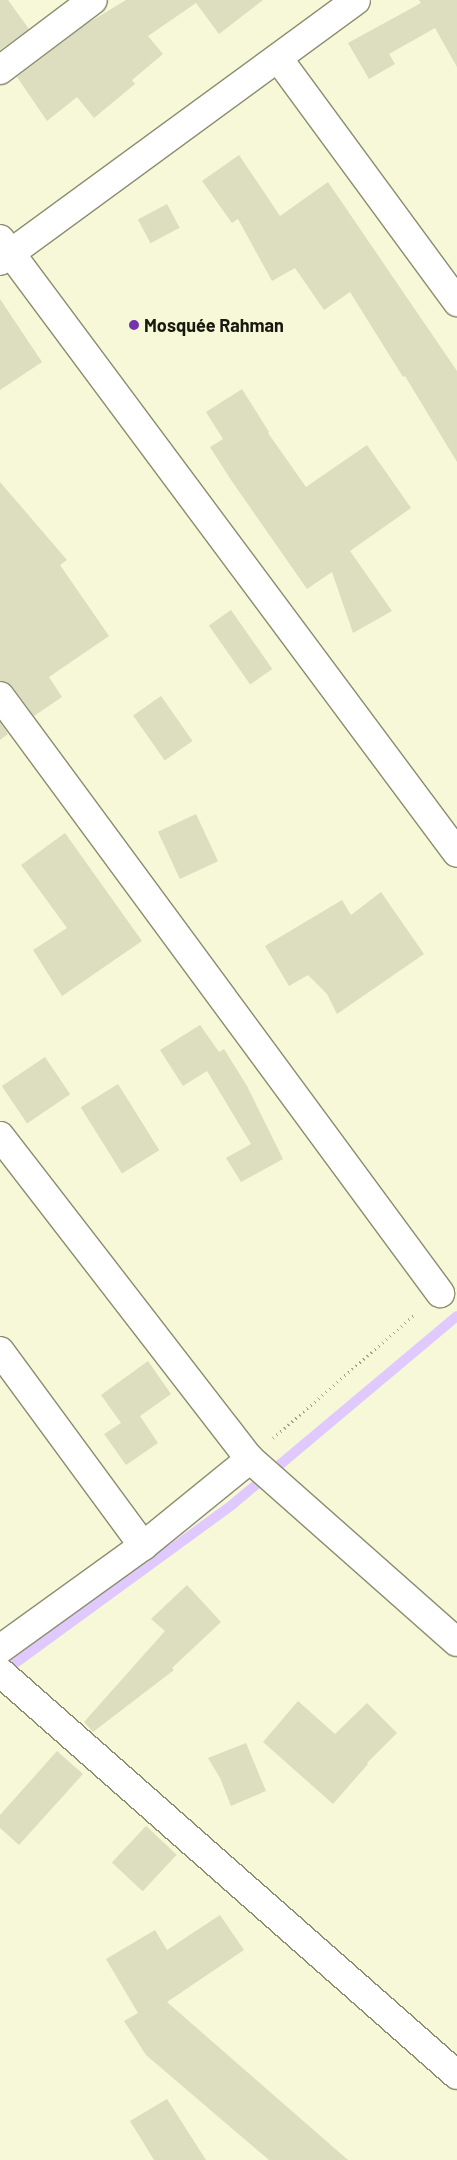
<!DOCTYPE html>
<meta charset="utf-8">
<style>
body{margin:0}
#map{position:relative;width:457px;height:2160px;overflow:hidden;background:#f6f8d8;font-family:Barlow,sans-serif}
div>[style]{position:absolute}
.stream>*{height:10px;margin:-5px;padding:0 5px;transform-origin:5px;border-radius:5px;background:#dfc9fe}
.building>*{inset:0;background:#dcdebf;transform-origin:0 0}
.path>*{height:3px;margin-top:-1.5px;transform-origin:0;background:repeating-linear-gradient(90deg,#9e9f88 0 1px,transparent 0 5px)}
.roads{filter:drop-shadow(1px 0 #8b8d70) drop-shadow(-1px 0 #8b8d70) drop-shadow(0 1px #8b8d70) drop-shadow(0 -1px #8b8d70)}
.minor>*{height:28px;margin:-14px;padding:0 14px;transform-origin:14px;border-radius:14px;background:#fff}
.dots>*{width:14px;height:14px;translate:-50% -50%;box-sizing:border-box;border:2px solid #f6f8d8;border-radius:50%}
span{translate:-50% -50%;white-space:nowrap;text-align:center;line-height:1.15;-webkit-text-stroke:4.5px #f6f8d8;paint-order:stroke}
.poi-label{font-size:18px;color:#191a0f;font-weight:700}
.left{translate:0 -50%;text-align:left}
</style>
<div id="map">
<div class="stream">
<div style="left:3px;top:1672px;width:285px;rotate:-36.1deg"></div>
<div style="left:233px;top:1504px;width:292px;rotate:-40deg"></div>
</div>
<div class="building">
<div style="clip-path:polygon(0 0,8px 0,29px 29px,0 50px)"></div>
<div style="clip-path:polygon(126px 0,263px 0,219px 34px,196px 3px,148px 36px,163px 54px,132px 80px,135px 84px,94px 118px,77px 97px,47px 121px,17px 77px,88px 23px)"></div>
<div style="clip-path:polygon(419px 0,457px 0,457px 67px,435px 28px,389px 54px,395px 64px,369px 79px,348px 43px,421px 3px)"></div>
<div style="clip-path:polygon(239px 155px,280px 216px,328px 182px,457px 371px,457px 462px,405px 376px,403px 377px,350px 292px,324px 310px,295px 268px,272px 281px,238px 219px,232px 223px,202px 181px)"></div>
<div style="left:167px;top:204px;width:27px;height:33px;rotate:62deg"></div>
<div style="clip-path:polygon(0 299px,42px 362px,0 390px)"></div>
<div style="clip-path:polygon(242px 389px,269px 432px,268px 433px,306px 487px,367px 445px,411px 508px,350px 551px,392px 611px,353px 633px,332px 572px,307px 589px,231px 480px,210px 447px,223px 439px,206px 412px)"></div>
<div style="clip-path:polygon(0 482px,67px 560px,60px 565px,109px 636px,49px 677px,62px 697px,34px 716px,12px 686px,0 681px)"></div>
<div style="left:231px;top:610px;width:72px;height:27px;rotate:55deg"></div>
<div style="left:161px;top:696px;width:55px;height:34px;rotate:55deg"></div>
<div style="clip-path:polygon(0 722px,8px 734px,0 740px)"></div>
<div style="left:196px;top:814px;width:52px;height:42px;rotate:65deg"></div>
<div style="clip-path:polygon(65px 833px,142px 941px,62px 996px,33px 950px,67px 928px,21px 865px)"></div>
<div style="clip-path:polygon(381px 892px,424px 954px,337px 1014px,327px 994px,308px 975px,289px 986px,265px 946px,342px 900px,351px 915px)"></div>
<div style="clip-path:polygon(200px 1025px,219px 1052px,224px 1049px,247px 1086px,283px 1159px,241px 1182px,226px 1158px,251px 1144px,207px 1071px,183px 1086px,160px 1050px)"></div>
<div style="left:45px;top:1057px;width:45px;height:52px;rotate:56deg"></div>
<div style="left:118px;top:1084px;width:78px;height:44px;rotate:58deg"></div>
<div style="clip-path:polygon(148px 1361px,171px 1394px,140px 1416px,158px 1443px,126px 1465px,104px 1434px,121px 1423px,101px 1395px)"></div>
<div style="clip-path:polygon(187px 1585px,221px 1622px,172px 1668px,174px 1670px,93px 1732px,84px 1722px,165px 1631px,151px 1619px)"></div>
<div style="clip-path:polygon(298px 1701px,335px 1734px,367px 1703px,397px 1733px,367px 1763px,368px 1764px,333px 1804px,263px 1742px)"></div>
<div style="clip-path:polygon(246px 1743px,266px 1791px,231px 1806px,220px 1778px,208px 1758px)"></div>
<div style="clip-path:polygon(57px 1751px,83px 1774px,19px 1845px,0 1828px,0 1815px)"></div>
<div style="left:146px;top:1826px;width:42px;height:50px;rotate:43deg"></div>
<div style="clip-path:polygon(220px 1915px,244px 1950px,167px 2002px,348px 2160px,269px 2160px,146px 2055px,124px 2021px,138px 2013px,106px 1959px,155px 1930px,167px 1950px)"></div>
<div style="clip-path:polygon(167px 2099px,206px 2160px,154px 2160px,130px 2121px)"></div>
</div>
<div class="path">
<div style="left:273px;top:1438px;width:189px;rotate:-41.1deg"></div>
</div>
<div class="roads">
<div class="minor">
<div style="left:278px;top:58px;width:303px;rotate:53.7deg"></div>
<div style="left:0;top:70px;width:116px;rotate:-37deg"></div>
<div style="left:0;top:239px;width:765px;rotate:53.34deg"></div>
<div style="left:0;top:261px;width:441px;rotate:-36.2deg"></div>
<div style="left:0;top:696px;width:742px;rotate:53.61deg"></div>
<div style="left:0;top:1136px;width:408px;rotate:52.3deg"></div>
<div style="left:250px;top:1459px;width:276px;rotate:41.5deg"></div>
<div style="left:0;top:1351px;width:242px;rotate:53.7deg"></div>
<div style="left:0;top:1649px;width:176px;rotate:-35.8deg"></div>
<div style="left:143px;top:1546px;width:138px;rotate:-39.1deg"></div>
<div style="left:0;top:1672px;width:609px;rotate:41.41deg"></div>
</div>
</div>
<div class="dots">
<div style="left:134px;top:325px;background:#7235ab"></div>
</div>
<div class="poi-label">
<span class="left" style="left:144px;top:325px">Mosquée Rahman</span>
</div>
</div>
